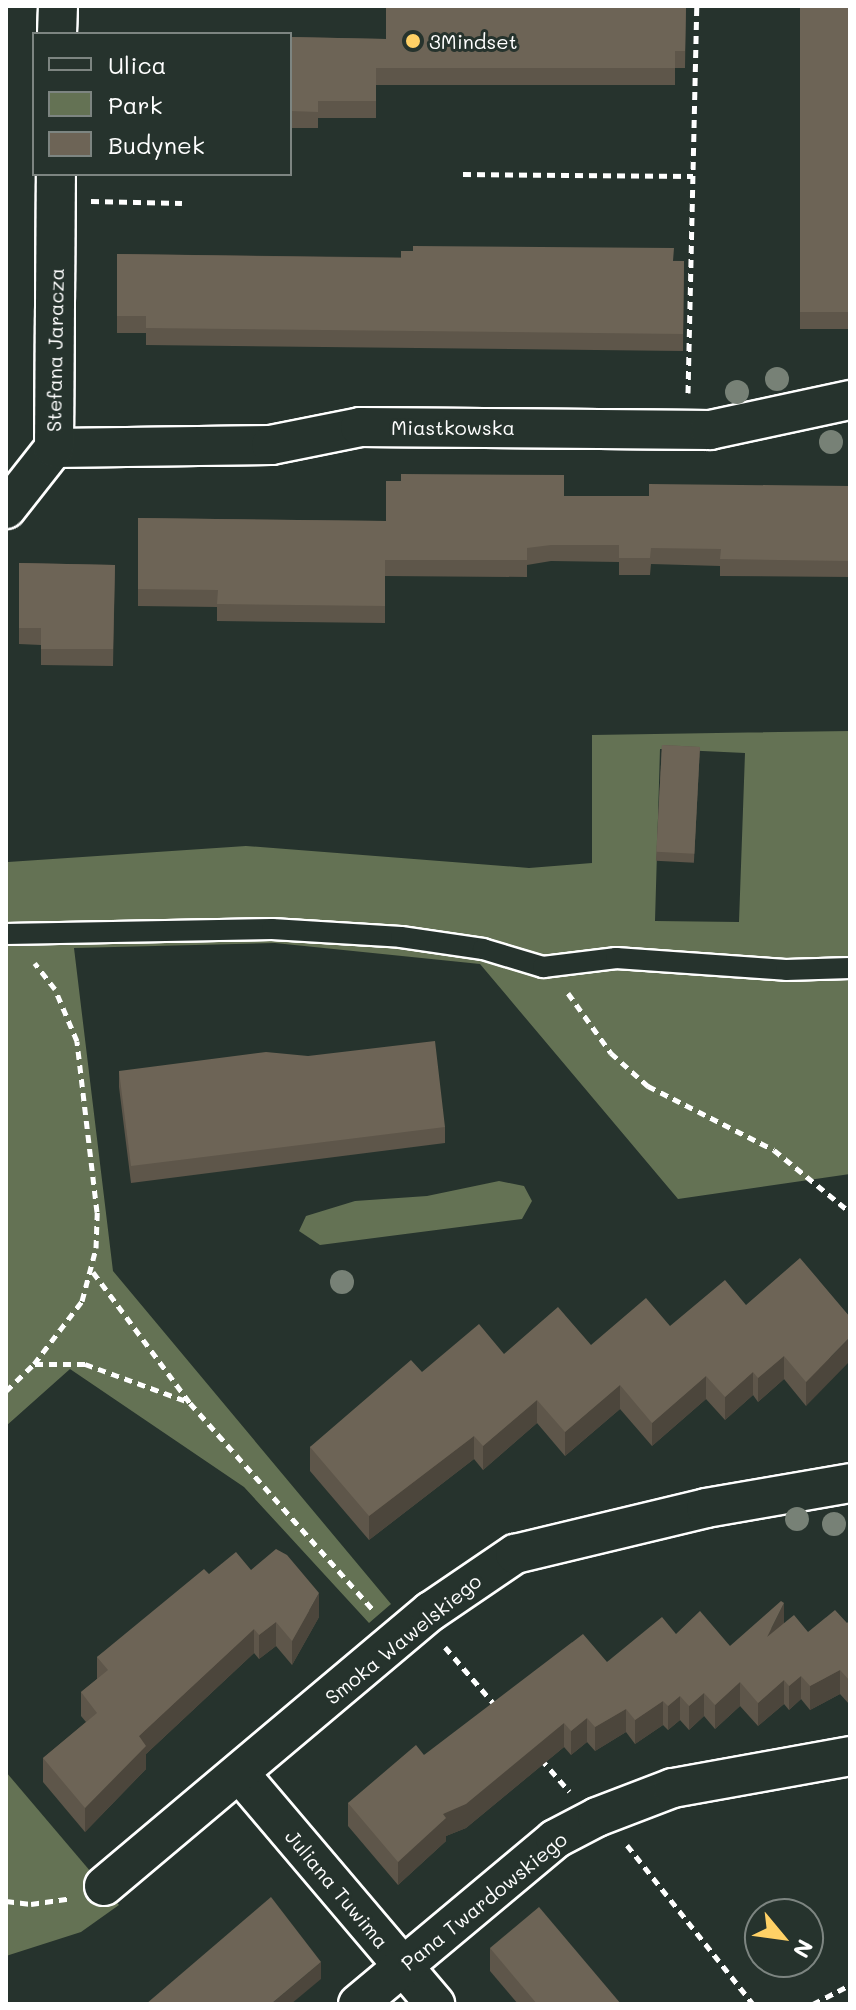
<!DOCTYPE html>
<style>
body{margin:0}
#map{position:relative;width:856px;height:2010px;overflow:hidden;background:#26332d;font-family:Mali,sans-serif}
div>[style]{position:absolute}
.green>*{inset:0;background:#647254}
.path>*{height:5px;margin-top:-2.5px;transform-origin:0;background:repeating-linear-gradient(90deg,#fff 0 8px,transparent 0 14px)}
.roads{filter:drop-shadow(2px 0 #fff) drop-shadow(-2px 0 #fff) drop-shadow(0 2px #fff) drop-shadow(0 -2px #fff)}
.service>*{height:20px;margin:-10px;padding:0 10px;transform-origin:10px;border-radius:10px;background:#26332d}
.minor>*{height:38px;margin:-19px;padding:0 19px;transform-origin:19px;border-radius:19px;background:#26332d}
.trees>*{width:24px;height:24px;margin:-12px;border-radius:50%;background:#778176}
.wall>*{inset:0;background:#5e564a;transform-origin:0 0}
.shaded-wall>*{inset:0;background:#4c463c;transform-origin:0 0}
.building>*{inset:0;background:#6d6456;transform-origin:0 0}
.dots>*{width:22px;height:22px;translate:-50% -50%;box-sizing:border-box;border:4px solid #26332d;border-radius:50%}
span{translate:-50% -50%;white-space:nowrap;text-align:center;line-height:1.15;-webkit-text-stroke:6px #26332d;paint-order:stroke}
.poi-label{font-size:20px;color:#fff}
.left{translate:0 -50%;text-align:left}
.street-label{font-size:20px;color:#fff}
.frame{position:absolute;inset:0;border:8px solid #fff;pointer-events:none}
.legend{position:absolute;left:32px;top:32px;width:260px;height:144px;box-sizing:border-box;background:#26332d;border:2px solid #7d8581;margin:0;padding:10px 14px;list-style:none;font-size:24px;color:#fff}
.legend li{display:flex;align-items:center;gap:16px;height:40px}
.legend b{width:40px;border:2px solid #7d8581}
.north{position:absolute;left:744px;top:1898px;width:80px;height:80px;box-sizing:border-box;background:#26332d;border:2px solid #7d8581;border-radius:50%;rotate:119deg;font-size:22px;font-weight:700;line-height:32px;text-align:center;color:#fff}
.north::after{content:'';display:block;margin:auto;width:28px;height:36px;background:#ffd166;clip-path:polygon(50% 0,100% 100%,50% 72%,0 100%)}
</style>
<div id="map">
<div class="green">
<div style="clip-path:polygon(evenodd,850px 731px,850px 1174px,678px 1199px,480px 964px,275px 943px,74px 948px,113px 1271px,391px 1604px,369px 1623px,244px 1487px,70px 1369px,6px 1426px,6px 777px,8px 862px,246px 846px,529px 868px,592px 863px,592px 735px,850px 731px,660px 749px,745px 753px,739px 922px,655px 921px,660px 749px)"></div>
<div style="clip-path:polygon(499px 1181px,524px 1186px,532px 1201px,522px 1219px,320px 1245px,299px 1231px,306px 1216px,355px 1201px,427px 1196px)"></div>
<div style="clip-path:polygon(6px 1772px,119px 1905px,81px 1932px,6px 1956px)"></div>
</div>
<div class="path">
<div style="left:463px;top:174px;width:230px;rotate:0.5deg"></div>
<div style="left:91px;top:201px;width:91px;rotate:1.3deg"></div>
<div style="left:688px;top:393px;width:387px;rotate:-88.7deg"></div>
<div style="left:568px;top:993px;width:74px;rotate:54.4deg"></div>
<div style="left:611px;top:1053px;width:50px;rotate:41.7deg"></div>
<div style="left:648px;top:1086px;width:141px;rotate:26.9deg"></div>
<div style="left:774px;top:1150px;width:98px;rotate:39.2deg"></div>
<div style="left:93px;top:1272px;width:163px;rotate:53.5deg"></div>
<div style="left:190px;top:1403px;width:275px;rotate:48.5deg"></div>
<div style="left:35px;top:1364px;width:50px"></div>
<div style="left:85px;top:1364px;width:111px;rotate:20.1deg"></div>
<div style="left:6px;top:1391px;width:39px;rotate:-44deg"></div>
<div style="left:34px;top:1364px;width:79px;rotate:-52.7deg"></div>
<div style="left:82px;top:1301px;width:55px;rotate:-75.2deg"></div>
<div style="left:96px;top:1248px;width:36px;rotate:-88deg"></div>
<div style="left:97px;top:1212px;width:172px;rotate:-96.7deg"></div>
<div style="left:77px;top:1041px;width:56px;rotate:-112.9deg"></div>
<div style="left:55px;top:989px;width:33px;rotate:-128deg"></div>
<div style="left:445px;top:1647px;width:78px;rotate:49.2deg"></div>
<div style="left:541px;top:1759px;width:43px;rotate:48.8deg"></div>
<div style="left:627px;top:1845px;width:203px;rotate:51.6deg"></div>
<div style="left:6px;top:1901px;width:25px;rotate:7deg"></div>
<div style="left:31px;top:1904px;width:37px;rotate:-8deg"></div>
<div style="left:813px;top:2004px;width:42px;rotate:-27.2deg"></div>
</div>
<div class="roads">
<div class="service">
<div style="left:6px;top:934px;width:266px;rotate:-1.1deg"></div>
<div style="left:272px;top:929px;width:129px;rotate:3.5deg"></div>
<div style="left:401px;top:937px;width:83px;rotate:8.3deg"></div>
<div style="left:483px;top:949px;width:63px;rotate:16.7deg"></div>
<div style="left:543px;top:967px;width:74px;rotate:-7deg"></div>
<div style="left:616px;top:958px;width:170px;rotate:4deg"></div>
<div style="left:786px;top:970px;width:64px;rotate:-1.8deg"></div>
</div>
<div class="minor">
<div style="left:57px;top:34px;width:28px;rotate:-88deg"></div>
<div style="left:54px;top:448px;width:217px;rotate:-0.8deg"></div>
<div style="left:271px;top:445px;width:91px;rotate:-11.4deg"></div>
<div style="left:360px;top:427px;width:350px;rotate:0.5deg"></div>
<div style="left:710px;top:430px;width:143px;rotate:-12.1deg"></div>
<div style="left:6px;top:509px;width:78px;rotate:-51.8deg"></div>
<div style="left:54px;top:448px;width:274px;rotate:-89.6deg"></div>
<div style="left:240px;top:1774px;width:302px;rotate:49.7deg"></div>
<div style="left:104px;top:1886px;width:427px;rotate:-40.1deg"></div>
<div style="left:431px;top:1611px;width:102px;rotate:-34.2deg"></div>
<div style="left:515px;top:1554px;width:196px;rotate:-13.5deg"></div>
<div style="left:706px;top:1508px;width:146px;rotate:-9.8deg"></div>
<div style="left:358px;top:2004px;width:257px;rotate:-39.9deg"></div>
<div style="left:555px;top:1839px;width:47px;rotate:-27.6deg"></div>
<div style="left:597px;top:1817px;width:81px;rotate:-20.9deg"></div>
<div style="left:673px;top:1788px;width:180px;rotate:-10.2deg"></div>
</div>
</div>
<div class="trees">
<div style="left:777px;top:379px"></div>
<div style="left:737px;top:392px"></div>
<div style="left:831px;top:442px"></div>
<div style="left:342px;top:1282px"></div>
<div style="left:797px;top:1519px"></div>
<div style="left:834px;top:1524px"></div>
</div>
<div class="wall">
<div style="clip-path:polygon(686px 6px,685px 68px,675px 68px,675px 85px,376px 85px,376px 118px,318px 118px,318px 128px,290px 128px,290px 37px,386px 39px)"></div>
<div style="left:800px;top:6px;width:50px;height:323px"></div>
<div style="clip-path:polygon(117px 254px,684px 261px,683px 351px,146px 345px,146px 333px,117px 333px)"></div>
<div style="clip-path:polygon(850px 486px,850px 577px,720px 576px,720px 566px,651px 564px,650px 575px,619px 575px,619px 562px,551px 561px,527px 565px,527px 577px,385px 576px,385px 623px,217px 621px,217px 607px,138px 606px,138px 518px,386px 521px,564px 496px,649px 496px)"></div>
<div style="clip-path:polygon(19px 563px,115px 565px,113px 666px,41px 665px,41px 645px,19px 644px)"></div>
<div style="left:662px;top:745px;width:38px;height:116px;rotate:3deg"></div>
<div style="clip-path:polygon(119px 1071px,445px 1127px,445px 1143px,131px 1183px,119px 1087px)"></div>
<div style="clip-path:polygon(746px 1305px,850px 1317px,806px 1406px,784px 1379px,758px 1402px,753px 1395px,725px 1420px,706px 1399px,652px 1446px,620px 1409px,565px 1456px,537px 1423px,483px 1470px,474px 1459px,369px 1540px,310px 1471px,310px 1447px,422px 1372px,504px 1354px,591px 1345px,670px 1326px)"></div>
<div style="clip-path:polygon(251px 1570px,319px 1617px,292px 1665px,276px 1646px,259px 1659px,254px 1653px,146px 1754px,146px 1769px,85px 1832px,43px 1782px,43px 1758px,86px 1722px,81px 1716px,81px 1692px,97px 1679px,97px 1657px,209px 1574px)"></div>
<div style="clip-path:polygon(850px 1621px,849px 1704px,840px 1694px,810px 1710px,801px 1699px,789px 1710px,784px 1704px,758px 1726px,740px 1706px,715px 1729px,704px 1716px,689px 1730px,680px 1720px,668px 1730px,663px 1725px,635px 1744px,626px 1732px,595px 1751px,587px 1742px,571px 1755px,564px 1747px,466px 1828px,446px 1836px,446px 1841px,398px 1885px,348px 1826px,348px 1803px,424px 1755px,607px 1662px,676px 1634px,730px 1646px,784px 1623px,808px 1632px,847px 1623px)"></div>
<div style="clip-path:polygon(490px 1948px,621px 2004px,518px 2004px,490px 1971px)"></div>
</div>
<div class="shaded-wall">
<div style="clip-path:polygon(850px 1337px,850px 1361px,806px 1406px,806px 1382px)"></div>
<div style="clip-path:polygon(784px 1356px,784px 1379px,758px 1402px,758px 1378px)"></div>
<div style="clip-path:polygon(753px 1372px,753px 1395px,725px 1420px,725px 1397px)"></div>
<div style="clip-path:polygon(706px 1376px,706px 1399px,652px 1446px,652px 1423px)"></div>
<div style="clip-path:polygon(620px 1385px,620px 1409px,565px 1456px,565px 1432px)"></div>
<div style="clip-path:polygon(537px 1400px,537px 1423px,483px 1470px,483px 1446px)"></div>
<div style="clip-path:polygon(474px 1436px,474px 1459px,369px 1540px,369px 1516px)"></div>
<div style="clip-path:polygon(319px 1593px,319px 1617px,292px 1665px,292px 1641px)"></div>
<div style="clip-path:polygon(784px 1603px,784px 1627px,767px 1637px)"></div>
<div style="clip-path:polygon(276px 1622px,276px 1646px,259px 1659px,259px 1635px)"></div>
<div style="clip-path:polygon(254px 1629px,254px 1653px,146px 1754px,146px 1769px,85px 1832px,85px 1808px,139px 1736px)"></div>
<div style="clip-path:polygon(840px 1670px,840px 1694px,810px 1710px,810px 1686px)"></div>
<div style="clip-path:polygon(801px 1676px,801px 1699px,789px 1710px,789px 1686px)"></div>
<div style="left:850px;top:1679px;width:24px;height:1px;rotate:90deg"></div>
<div style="clip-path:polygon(784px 1680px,784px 1704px,758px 1726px,758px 1703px)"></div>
<div style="clip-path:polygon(740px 1682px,740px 1706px,715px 1729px,715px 1705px)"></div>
<div style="clip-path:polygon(704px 1693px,704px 1716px,689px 1730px,689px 1706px)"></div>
<div style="clip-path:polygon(680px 1696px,680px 1720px,668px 1730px,668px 1706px)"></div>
<div style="clip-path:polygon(663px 1701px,663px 1725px,635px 1744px,635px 1720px)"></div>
<div style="clip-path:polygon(626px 1709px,626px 1732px,595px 1751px,595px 1727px)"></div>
<div style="clip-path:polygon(587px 1718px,587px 1742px,571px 1755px,571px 1731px)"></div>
<div style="clip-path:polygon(564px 1723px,564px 1747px,466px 1828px,446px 1836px,446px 1841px,398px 1885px,398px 1862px,443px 1814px)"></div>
<div style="clip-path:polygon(321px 1962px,321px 1979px,291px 2004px,271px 2004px)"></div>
</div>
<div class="building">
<div style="clip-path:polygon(386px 6px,686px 6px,685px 51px,675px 51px,675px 68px,376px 68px,376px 101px,318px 101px,318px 112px,290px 111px,290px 37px,386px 39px)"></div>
<div style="left:800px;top:6px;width:50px;height:306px"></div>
<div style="clip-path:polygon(413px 246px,674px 248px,673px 261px,684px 261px,683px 334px,146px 328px,146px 316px,117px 316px,117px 254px,401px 258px,401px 251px,413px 251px)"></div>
<div style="clip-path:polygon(401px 474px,564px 475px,564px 496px,649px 496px,649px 484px,850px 486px,850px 561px,720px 559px,721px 549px,651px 548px,650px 558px,619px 558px,619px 545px,551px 545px,527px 548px,527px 560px,385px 560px,385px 606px,217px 604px,218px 590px,138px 589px,138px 518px,386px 521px,386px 481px,401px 481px)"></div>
<div style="clip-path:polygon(19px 563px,115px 565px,113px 649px,41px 649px,41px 628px,19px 628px)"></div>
<div style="left:662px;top:745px;width:38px;height:107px;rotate:3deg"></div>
<div style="clip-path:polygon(435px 1041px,445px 1127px,131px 1166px,119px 1071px,266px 1052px,308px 1056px)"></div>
<div style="clip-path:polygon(800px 1258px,850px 1317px,850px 1337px,806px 1382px,784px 1356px,758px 1378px,753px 1372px,725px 1397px,706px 1376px,652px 1423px,620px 1385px,565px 1432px,537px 1400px,483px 1446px,474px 1436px,369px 1516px,310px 1447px,411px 1360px,422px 1372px,479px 1324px,504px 1354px,558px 1307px,591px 1345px,646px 1298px,670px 1326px,725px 1280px,746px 1305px)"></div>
<div style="clip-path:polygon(276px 1549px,287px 1555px,319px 1593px,292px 1641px,276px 1622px,259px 1635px,254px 1629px,139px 1736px,146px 1746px,85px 1808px,43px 1758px,97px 1713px,81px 1692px,108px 1670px,97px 1657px,204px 1569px,209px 1574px,236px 1552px,251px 1570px)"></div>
<div style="clip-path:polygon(781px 1601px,784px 1603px,767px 1637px,794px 1615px,808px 1632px,835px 1610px,847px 1623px,850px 1621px,850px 1679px,849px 1680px,840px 1670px,810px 1686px,801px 1676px,789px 1686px,784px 1680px,758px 1703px,740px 1682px,715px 1705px,704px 1693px,689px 1706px,680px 1696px,668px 1706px,663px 1701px,635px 1720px,626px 1709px,595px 1727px,587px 1718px,571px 1731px,564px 1723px,466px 1804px,443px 1814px,446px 1818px,398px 1862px,348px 1803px,416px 1745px,424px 1755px,583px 1634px,607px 1662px,662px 1617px,676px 1634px,700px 1611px,730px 1646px)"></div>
<div style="clip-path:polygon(271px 1897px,321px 1962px,271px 2004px,146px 2004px)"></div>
<div style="clip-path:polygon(539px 1907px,621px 2004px,537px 2004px,490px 1948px)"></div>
</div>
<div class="dots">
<div style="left:413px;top:41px;background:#ffd166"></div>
</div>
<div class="poi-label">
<span class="left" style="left:429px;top:41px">3Mindset</span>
</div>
<div class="street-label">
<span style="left:55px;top:350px;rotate:-89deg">Stefana Jaracza</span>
<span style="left:453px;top:427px">Miastkowska</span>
<span style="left:403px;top:1639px;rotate:-39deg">Smoka Wawelskiego</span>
<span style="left:337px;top:1889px;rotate:50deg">Juliana Tuwima</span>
<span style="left:484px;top:1901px;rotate:-39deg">Pana Twardowskiego</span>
</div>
<div class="frame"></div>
<ul class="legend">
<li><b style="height:10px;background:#26332d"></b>Ulica</li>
<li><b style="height:22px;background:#647254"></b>Park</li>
<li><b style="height:22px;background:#6d6456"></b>Budynek</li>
</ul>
<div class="north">N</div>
</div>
